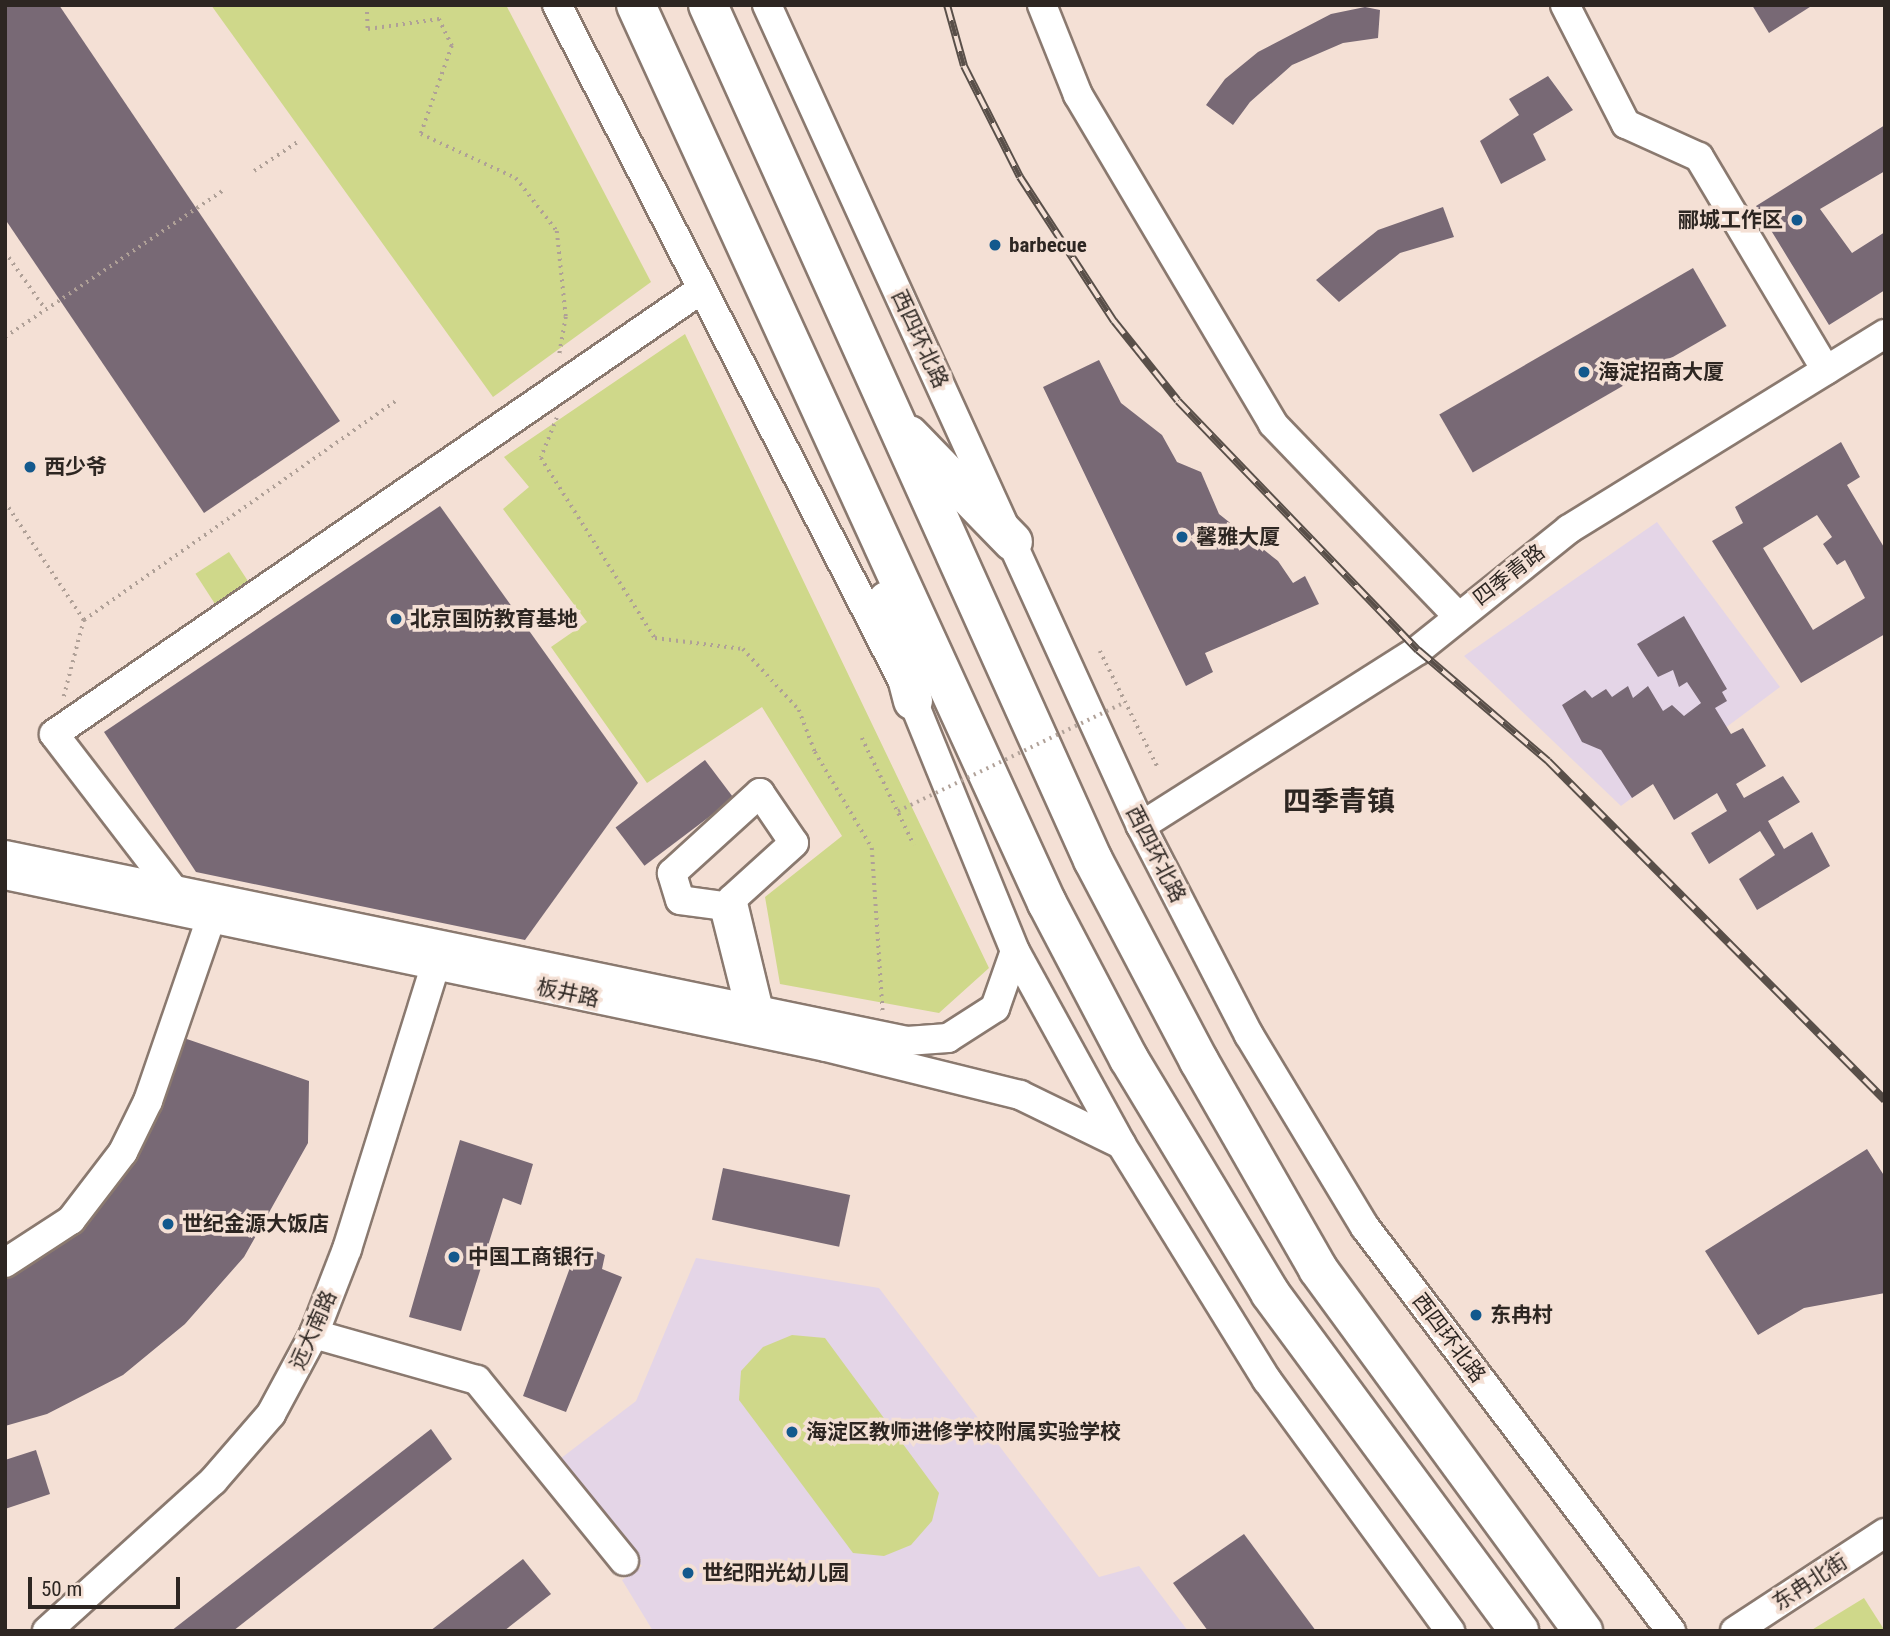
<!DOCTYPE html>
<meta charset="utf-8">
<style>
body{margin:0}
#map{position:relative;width:1890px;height:1636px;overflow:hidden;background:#f4e0d5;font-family:"Roboto Condensed","Noto Sans SC",sans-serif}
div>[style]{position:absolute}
.education>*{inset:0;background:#e4d5e7}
.green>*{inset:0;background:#cfd88a;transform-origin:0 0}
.building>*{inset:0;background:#786975;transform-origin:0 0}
.path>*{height:3.5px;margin-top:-1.75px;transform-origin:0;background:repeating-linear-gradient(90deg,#afa097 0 2px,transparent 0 7px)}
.roads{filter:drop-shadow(2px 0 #8a796f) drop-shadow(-2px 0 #8a796f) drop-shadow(0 2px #8a796f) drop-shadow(0 -2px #8a796f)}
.minor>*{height:28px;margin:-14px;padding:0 14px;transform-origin:14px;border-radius:14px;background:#fff}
.highway>*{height:38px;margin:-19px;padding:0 19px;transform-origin:19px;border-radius:19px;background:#fff}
.rail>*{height:8px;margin-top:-4px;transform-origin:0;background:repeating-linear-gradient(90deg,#f4e0d5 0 16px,#594f49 0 32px);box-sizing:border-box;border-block:2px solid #594f49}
.path-bridge>*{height:3.5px;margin-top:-1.75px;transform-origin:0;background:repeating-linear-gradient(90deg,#afa097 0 2px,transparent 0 7px)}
.dots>*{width:19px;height:19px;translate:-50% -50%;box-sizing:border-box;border:4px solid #f4e0d5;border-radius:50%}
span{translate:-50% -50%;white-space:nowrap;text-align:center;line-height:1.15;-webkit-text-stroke:7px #f4e0d5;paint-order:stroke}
.poi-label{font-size:21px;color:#2d2622;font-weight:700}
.right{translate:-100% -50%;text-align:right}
.left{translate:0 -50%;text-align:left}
.street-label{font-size:21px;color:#2d2622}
.district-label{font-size:28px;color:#2d2622;font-weight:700}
.frame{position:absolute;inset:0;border:7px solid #2d2622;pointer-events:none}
.scale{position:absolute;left:28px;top:1577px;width:152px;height:32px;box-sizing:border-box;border:4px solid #2d2622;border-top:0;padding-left:9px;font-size:21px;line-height:24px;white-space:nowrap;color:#2d2622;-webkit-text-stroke:5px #f4e0d5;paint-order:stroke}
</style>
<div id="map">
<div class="education">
<div style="clip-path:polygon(1657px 522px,1780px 687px,1621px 806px,1464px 656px)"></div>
<div style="clip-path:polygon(696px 1258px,879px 1288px,1099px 1577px,1139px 1566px,1188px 1631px,653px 1631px,622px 1580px,642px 1566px,556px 1462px,636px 1401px)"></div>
</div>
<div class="green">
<div style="clip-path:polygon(211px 5px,506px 5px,651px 282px,493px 397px)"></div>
<div style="clip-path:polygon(685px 334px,989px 968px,939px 1013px,780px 984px,765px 897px,842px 836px,762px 707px,647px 783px,551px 647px,587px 622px,503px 509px,529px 487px,504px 457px)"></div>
<div style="left:229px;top:552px;width:38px;height:40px;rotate:57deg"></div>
<div style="clip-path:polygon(792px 1335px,825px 1338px,939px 1493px,932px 1521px,911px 1545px,884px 1556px,853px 1553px,739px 1400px,741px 1371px,763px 1347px)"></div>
<div style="clip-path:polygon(1864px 1598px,1885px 1631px,1810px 1631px)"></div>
</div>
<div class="building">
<div style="clip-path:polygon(5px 5px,59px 5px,340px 421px,204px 513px,5px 219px)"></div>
<div style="clip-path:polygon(1752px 5px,1813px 5px,1769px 33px)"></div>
<div style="clip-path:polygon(1365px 7px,1380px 10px,1378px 38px,1343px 43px,1292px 65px,1250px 102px,1233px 125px,1206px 105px,1225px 79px,1258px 52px,1331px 14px)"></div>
<div style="clip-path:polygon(1548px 76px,1573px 110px,1533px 134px,1546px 160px,1501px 184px,1480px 141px,1519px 115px,1509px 99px)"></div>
<div style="clip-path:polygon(1885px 125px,1885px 171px,1820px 209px,1852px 253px,1885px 232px,1885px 290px,1829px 325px,1756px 206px)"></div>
<div style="clip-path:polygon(1443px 207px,1454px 237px,1400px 253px,1339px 302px,1316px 280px,1378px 230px)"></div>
<div style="left:1693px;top:268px;width:67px;height:293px;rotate:60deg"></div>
<div style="clip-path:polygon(1099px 360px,1121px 403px,1162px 435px,1177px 462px,1201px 472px,1219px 514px,1278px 561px,1293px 583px,1305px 576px,1319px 604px,1205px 653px,1213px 672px,1186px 686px,1043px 387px)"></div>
<div style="clip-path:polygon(evenodd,1841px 442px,1860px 477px,1847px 485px,1885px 549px,1885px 634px,1801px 683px,1712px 541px,1743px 523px,1735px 507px,1841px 442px,1817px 515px,1832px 537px,1823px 544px,1837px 565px,1845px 560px,1865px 598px,1813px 630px,1763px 548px,1817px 515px)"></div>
<div style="clip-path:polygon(440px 506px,638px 783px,525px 940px,196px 872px,104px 732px)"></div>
<div style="clip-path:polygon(1684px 616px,1727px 689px,1722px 692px,1727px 701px,1715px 708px,1731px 734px,1743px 728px,1766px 766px,1736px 784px,1744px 798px,1783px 776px,1800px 802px,1768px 821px,1784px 849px,1812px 832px,1830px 866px,1757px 910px,1739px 879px,1775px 855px,1760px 831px,1709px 864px,1691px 833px,1727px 811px,1717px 793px,1674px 820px,1653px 784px,1632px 798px,1601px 750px,1582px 742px,1562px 705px,1585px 690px,1592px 698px,1606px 689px,1612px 697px,1628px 686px,1633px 698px,1648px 686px,1663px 711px,1672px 705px,1684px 716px,1701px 703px,1687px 682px,1679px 687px,1673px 670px,1658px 677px,1637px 644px)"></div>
<div style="left:705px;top:760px;width:48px;height:112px;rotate:53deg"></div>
<div style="clip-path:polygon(181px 1037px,309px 1081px,308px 1143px,244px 1257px,185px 1324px,123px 1375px,47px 1414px,5px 1426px,5px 1271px,60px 1238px)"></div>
<div style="clip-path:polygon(460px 1140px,533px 1164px,521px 1205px,503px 1198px,461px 1331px,409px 1317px)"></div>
<div style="clip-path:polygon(1867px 1149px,1885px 1177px,1885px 1293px,1804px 1308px,1758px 1335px,1705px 1251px)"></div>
<div style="left:723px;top:1168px;width:130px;height:53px;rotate:12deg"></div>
<div style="clip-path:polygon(579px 1243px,605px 1255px,602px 1269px,622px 1277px,566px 1412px,523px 1396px)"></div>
<div style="clip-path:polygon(431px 1429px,452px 1459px,233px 1631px,171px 1631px)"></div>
<div style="clip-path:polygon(36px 1450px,50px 1494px,5px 1509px,5px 1460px)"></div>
<div style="clip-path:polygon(1244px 1534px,1316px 1631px,1208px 1631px,1173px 1583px)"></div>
<div style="clip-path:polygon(523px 1559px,551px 1594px,504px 1631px,430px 1631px)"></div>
</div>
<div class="path">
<div style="left:367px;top:5px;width:24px;rotate:88deg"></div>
<div style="left:368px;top:29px;width:72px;rotate:-8deg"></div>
<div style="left:439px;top:19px;width:30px;rotate:64deg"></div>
<div style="left:452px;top:46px;width:93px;rotate:109.4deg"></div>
<div style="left:421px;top:134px;width:105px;rotate:24.9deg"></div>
<div style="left:516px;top:178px;width:67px;rotate:52.3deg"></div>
<div style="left:557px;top:231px;width:86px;rotate:84deg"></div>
<div style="left:566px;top:317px;width:41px;rotate:99.9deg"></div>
<div style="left:254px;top:171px;width:54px;rotate:-33.7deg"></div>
<div style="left:5px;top:252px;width:67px;rotate:54.7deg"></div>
<div style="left:5px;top:337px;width:265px;rotate:-33.9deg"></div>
<div style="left:557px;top:418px;width:43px;rotate:111.8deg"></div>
<div style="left:541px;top:458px;width:213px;rotate:57.7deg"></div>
<div style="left:655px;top:638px;width:89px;rotate:7.1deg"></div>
<div style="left:743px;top:649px;width:83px;rotate:47.4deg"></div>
<div style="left:799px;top:710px;width:45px;rotate:69.1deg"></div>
<div style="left:815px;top:752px;width:112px;rotate:59.3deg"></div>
<div style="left:872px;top:848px;width:165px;rotate:86.2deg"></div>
<div style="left:5px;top:502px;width:142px;rotate:56.2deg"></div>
<div style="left:84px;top:620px;width:80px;rotate:104.6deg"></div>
<div style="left:84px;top:620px;width:381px;rotate:-35.1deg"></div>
<div style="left:1100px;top:651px;width:131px;rotate:63.6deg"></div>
<div style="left:862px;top:738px;width:119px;rotate:64.1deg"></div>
</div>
<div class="roads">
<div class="minor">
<div style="left:557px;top:5px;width:782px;rotate:62.91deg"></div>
<div style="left:913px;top:701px;width:270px;rotate:67.8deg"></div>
<div style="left:1015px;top:951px;width:220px;rotate:61.2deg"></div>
<div style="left:1121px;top:1144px;width:278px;rotate:58.3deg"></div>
<div style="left:1267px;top:1380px;width:311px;rotate:53.9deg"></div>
<div style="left:767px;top:5px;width:902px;rotate:65.51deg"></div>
<div style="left:1141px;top:826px;width:235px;rotate:62.7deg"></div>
<div style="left:1249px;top:1035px;width:224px;rotate:58.9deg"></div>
<div style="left:1365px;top:1227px;width:507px;rotate:52.86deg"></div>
<div style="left:1042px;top:5px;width:97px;rotate:68.2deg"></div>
<div style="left:1078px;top:95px;width:382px;rotate:59.3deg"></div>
<div style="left:1273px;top:424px;width:265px;rotate:46.1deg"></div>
<div style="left:1565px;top:5px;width:134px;rotate:62.9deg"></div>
<div style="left:1626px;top:124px;width:80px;rotate:24.3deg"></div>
<div style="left:1699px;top:157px;width:248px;rotate:59.2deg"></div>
<div style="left:1141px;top:826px;width:328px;rotate:-32.4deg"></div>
<div style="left:1418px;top:650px;width:193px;rotate:-38.7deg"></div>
<div style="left:1569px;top:529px;width:371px;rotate:-31.7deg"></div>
<div style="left:5px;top:855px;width:921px;rotate:11.65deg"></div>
<div style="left:907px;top:1041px;width:41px;rotate:-4.2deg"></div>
<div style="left:948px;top:1038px;width:56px;rotate:-32.6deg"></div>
<div style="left:995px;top:1008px;width:60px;rotate:-70.7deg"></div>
<div style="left:5px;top:875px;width:839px;rotate:11.83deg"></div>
<div style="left:826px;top:1047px;width:200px;rotate:13.9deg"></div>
<div style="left:1020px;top:1095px;width:112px;rotate:25.9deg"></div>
<div style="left:179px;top:897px;width:205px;rotate:-127.5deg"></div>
<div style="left:54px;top:734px;width:786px;rotate:-34.48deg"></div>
<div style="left:750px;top:1009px;width:106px;rotate:-104.2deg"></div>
<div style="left:724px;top:906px;width:44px;rotate:-172.2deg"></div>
<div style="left:680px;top:900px;width:28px;rotate:-107deg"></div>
<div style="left:672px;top:873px;width:119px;rotate:-42.3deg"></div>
<div style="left:760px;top:793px;width:60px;rotate:55.8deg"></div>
<div style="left:794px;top:843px;width:84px;rotate:137.9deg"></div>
<div style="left:732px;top:899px;width:115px;rotate:76.4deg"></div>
<div style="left:5px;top:1263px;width:79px;rotate:-33.1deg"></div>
<div style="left:71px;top:1220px;width:86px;rotate:-52.6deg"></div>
<div style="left:123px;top:1152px;width:57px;rotate:-63.9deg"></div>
<div style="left:148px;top:1101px;width:194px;rotate:-71deg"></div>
<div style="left:314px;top:1334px;width:169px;rotate:15.8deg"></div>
<div style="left:477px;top:1380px;width:233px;rotate:50.9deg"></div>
<div style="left:47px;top:1631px;width:224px;rotate:-42.1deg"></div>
<div style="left:213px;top:1481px;width:89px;rotate:-49.1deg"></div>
<div style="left:271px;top:1414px;width:91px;rotate:-61.7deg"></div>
<div style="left:314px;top:1334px;width:91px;rotate:-68.8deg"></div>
<div style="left:347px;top:1249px;width:315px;rotate:-72.7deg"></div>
<div style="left:1735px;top:1631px;width:179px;rotate:-33.2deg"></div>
</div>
<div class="highway">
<div style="left:636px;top:5px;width:988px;rotate:65.41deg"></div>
<div style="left:1047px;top:903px;width:176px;rotate:62.3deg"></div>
<div style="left:1129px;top:1059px;width:273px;rotate:58.9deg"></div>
<div style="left:1270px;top:1293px;width:420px;rotate:53.6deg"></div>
<div style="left:708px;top:5px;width:938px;rotate:65.76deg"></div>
<div style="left:1093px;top:860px;width:227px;rotate:62.2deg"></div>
<div style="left:1199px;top:1061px;width:240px;rotate:60.2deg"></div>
<div style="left:1318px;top:1269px;width:449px;rotate:53.8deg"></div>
<div style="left:909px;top:435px;width:149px;rotate:45.8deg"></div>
<div style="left:887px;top:601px;width:103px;rotate:75.4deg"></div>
</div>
</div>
<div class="rail">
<div style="left:947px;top:5px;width:63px;rotate:74.4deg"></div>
<div style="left:964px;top:66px;width:124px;rotate:63.2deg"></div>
<div style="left:1020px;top:177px;width:172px;rotate:56.9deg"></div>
<div style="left:1114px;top:321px;width:102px;rotate:51.3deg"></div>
<div style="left:1178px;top:401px;width:346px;rotate:46.1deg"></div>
<div style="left:1418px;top:650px;width:171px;rotate:40.5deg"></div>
<div style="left:1548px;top:761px;width:478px;rotate:45.2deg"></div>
</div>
<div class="path-bridge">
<div style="left:898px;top:811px;width:252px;rotate:-25.6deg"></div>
</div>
<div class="dots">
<div style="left:1797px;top:220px;background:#13598d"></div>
<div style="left:995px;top:245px;background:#13598d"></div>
<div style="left:1584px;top:372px;background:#13598d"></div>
<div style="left:30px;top:467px;background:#13598d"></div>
<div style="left:1182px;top:537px;background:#13598d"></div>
<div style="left:396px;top:619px;background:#13598d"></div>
<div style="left:168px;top:1224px;background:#13598d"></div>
<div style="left:454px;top:1257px;background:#13598d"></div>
<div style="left:1476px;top:1315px;background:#13598d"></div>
<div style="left:792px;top:1432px;background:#13598d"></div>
<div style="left:688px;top:1573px;background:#13598d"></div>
</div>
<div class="poi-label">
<span class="right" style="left:1783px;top:220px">郦城工作区</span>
<span class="left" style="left:1009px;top:245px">barbecue</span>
<span class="left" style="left:1598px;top:372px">海淀招商大厦</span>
<span class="left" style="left:44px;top:467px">西少爷</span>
<span class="left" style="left:1196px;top:537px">馨雅大厦</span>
<span class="left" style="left:410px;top:619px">北京国防教育基地</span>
<span class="left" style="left:182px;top:1224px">世纪金源大饭店</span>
<span class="left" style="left:468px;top:1257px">中国工商银行</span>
<span class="left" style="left:1490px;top:1315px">东冉村</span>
<span class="left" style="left:806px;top:1432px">海淀区教师进修学校附属实验学校</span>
<span class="left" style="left:702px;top:1573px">世纪阳光幼儿园</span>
</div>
<div class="street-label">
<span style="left:920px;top:339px;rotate:65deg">西四环北路</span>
<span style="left:1509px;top:575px;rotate:-38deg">四季青路</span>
<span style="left:1156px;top:854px;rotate:63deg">西四环北路</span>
<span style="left:568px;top:993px;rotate:12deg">板井路</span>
<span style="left:313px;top:1330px;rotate:-66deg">远大南路</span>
<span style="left:1449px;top:1338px;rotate:53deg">西四环北路</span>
<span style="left:1810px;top:1582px;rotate:-33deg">东冉北街</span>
</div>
<div class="district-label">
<span style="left:1339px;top:802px">四季青镇</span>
</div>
<div class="frame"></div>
<div class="scale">50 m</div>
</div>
